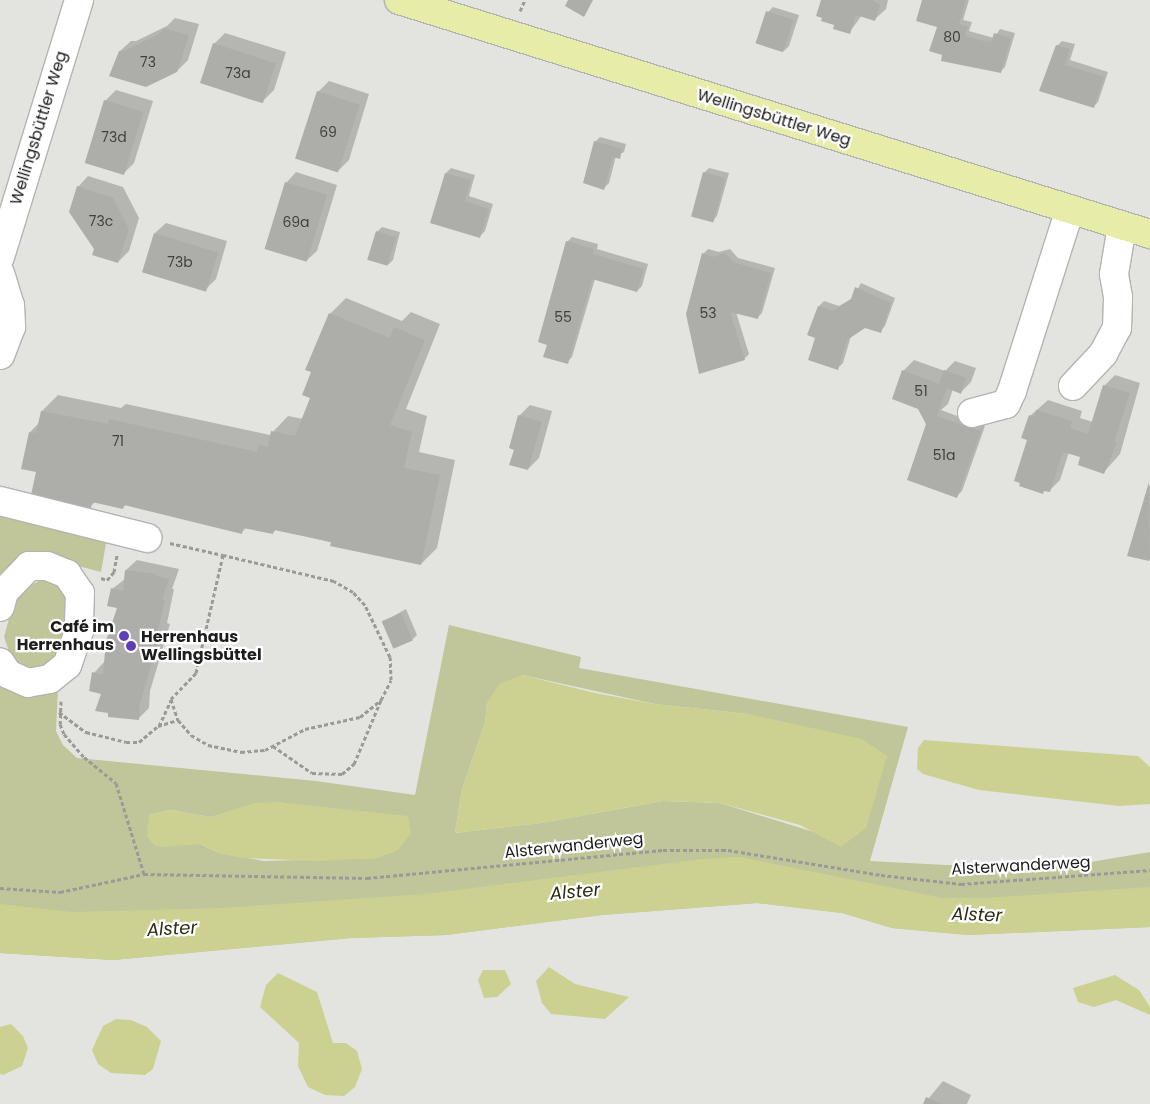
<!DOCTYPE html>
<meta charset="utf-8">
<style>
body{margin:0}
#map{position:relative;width:1150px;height:1104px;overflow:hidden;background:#e3e4df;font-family:Poppins,sans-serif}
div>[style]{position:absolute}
.green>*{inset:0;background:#c1c59a}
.water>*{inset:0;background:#ccd191}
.shadow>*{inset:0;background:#0003}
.building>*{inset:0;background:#adaea9;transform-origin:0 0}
.path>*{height:3px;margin-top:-1.5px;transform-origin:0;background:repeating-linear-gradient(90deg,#9a9b97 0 4px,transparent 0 6.5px)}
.roads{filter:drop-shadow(1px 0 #b3b4af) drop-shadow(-1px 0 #b3b4af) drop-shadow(0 1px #b3b4af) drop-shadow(0 -1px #b3b4af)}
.minor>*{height:28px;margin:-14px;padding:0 14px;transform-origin:14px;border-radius:14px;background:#fff}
.major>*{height:28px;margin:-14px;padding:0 14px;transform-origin:14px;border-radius:14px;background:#e8eca9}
.dots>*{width:14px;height:14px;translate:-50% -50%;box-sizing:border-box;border:2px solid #fff;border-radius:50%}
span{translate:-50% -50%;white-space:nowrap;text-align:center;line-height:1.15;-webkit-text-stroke:4.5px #fff;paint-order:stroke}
.number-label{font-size:14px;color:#41423f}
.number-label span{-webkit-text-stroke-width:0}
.street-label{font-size:16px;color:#1d1e1c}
.poi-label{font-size:16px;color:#1d1e1c;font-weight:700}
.right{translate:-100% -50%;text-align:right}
.left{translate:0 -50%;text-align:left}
.water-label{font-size:18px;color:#2c2d11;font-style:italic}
</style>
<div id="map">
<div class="green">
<div style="clip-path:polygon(0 510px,108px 532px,101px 572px,63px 562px,0 586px)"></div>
<div style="clip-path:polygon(41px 580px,59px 585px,66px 594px,69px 613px,60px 651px,49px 663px,31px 670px,11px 657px,4px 637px,14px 600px,25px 588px)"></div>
<div style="clip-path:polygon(evenodd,449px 625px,581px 657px,579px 668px,908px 727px,870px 861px,1043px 870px,1150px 852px,1150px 927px,968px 935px,892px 928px,842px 913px,757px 903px,602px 915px,446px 935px,351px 938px,113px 960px,0 953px,0 672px,58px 689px,56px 731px,63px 745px,77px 758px,316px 781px,415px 795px,449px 625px,522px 675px,655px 704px,748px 714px,887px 756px,878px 778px,820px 834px,720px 803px,663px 801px,541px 823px,455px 833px,462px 789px,485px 723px,487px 703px,522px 675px,449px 625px,277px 802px,306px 807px,378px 858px,264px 861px,219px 853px,200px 844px,154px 845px,149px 815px,170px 810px,210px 817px,277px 802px)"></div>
</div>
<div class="water">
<div style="clip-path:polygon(522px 675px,595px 693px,655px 704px,748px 714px,862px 739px,887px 756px,866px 828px,841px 847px,800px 825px,720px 803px,663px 801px,541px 823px,455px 833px,462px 789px,485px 723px,487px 703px,499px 684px)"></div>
<div style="clip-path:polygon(924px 740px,1138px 756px,1150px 767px,1150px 804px,1119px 806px,979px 790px,923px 774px,917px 769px,918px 748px)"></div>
<div style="clip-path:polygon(277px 802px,408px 816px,411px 833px,398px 850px,378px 858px,315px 861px,243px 858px,219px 853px,200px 844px,163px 847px,154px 845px,147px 836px,149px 815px,170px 810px,210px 817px,255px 803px)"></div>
<div style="clip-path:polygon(740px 857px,943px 898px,985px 898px,1150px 887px,1150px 927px,968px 935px,892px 928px,842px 913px,757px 903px,602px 915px,446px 935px,351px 938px,113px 960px,0 953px,0 904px,72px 912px,222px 908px,424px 894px,703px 859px)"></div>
<div style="clip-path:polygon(549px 967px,575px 984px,629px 997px,605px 1019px,551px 1014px,542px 1003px,536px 981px)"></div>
<div style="clip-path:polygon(483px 970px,505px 970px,511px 984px,497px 997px,484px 998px,478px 980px)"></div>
<div style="clip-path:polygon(278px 973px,317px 992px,333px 1043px,346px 1043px,357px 1051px,362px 1069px,355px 1087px,344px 1096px,325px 1095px,308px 1087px,298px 1066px,299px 1043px,260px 1007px,266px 985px)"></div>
<div style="clip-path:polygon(1115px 975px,1139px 990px,1150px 1007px,1150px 1015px,1116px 1000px,1094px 1007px,1078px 1002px,1073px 988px)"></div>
<div style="clip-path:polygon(116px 1019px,131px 1020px,147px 1027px,161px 1041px,153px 1069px,145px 1075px,111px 1073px,98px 1064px,92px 1050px,103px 1026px)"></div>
<div style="clip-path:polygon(11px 1024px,23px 1036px,28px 1048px,22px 1066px,3px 1075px,0 1074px,0 1027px)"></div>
</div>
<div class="shadow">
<div style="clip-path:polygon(822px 0,888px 0,886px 9px,875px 19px,862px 15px,849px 33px,836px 24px)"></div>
<div style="clip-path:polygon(923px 0,969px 0,963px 20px,972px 22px,969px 31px,994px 38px,1000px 29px,1015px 33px,1005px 67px,1000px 72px,944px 54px,938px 26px)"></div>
<div style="clip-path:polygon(773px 7px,799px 15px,789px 46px,784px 51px,768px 12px)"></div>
<div style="clip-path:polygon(175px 18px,199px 24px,188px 60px,177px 71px,120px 51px,131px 41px,136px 41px,167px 26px)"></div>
<div style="clip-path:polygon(225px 33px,286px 52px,274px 90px,263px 101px,214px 44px)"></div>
<div style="clip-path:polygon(1062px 41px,1075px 44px,1070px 60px,1108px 72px,1098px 102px,1093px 107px,1041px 90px,1057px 46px)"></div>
<div style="clip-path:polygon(329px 81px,369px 94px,349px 160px,339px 170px,318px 92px)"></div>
<div style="clip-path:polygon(116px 90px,153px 101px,134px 163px,124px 173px,105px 101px)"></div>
<div style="clip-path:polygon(600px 137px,626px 144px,624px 152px,616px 156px,609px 183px,604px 188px,595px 142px)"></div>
<div style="clip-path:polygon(451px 168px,475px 175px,469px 196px,493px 204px,485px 231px,480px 236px,446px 173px)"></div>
<div style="clip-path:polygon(709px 168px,729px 173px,717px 216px,712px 221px,704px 173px)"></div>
<div style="clip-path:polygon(296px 172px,337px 185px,317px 251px,306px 261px,286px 183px)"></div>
<div style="clip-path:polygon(88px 176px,123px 187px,139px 218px,129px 251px,118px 262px,95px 248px,78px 187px)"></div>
<div style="clip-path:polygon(166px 223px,227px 241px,216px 279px,205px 290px,155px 233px)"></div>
<div style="clip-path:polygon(382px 227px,400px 232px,393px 260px,388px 265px,377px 232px)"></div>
<div style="clip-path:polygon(572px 237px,598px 244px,597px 249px,648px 264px,642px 286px,637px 291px,595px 279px,572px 357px,567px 362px,567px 242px)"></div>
<div style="clip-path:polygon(708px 249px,719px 252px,730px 249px,738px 258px,775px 268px,762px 313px,757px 318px,736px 312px,749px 354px,744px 359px,703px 254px)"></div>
<div style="clip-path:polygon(861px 283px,895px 298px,885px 326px,880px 331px,865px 326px,851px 336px,843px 363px,838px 368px,817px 337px,819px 306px,824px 301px,839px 306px,853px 298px)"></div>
<div style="clip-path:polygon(346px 298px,402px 321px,411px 312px,440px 324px,406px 409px,427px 416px,419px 452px,455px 460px,437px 548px,421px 564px,276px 529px,273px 533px,247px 527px,241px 533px,126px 504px,123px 508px,95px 502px,91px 506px,37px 471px,30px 432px,40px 422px,42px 411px,58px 395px,121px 408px,126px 404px,270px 435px,288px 416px,303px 419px,312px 397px,313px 372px,330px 314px)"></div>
<div style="clip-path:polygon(914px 360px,945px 371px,955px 361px,976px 368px,971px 382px,961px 392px,953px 389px,948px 404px,941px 410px,985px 426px,962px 491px,957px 496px,903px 371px)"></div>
<div style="clip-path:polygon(1115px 375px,1140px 383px,1120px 454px,1104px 472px,1082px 456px,1069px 452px,1060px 480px,1049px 491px,1029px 439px,1030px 416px,1048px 400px,1082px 411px,1080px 418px,1093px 422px,1104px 386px)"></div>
<div style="clip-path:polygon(530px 405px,552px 411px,539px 458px,528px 469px,519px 416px)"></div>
<div style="clip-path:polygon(1150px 484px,1150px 559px,1149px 560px,1128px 555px)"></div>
<div style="clip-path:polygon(137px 560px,179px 569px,172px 589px,174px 589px,167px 623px,170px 624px,150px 691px,149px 708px,138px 719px,102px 693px,94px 673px,104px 662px,118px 607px,112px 589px,125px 579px,126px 570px)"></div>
<div style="clip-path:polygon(406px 609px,417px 635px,412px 640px,383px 622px)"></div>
<div style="clip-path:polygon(943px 1081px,971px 1095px,967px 1104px,924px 1104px)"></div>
</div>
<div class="building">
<div style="clip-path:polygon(568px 0,593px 0,584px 17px,565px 6px)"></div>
<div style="clip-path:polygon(821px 0,873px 0,880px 5px,875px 21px,856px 15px,850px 34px,833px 29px,834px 25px,821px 21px,822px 18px,816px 16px)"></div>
<div style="clip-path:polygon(922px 0,966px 0,959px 24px,968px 27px,965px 36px,991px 43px,994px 33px,1011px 38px,1001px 73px,941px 61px,942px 55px,929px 51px,937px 27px,916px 21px)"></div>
<div style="left:766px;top:11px;width:29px;height:34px;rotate:18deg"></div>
<div style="clip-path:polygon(163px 28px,189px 35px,177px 72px,146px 87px,109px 76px,119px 51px,124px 51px,161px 33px)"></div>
<div style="left:213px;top:43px;width:66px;height:42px;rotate:18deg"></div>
<div style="clip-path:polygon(1056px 45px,1070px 49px,1065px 65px,1104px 77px,1094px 108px,1039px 91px)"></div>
<div style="left:317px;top:91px;width:45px;height:71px;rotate:18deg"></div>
<div style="left:104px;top:100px;width:41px;height:66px;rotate:17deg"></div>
<div style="clip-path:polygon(594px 141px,622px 149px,620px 159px,613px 157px,604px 190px,583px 183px)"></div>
<div style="left:703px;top:172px;width:23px;height:46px;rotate:15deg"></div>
<div style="clip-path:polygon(445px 173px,471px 180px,465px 201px,489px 209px,480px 238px,430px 223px)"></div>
<div style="left:285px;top:182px;width:44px;height:70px;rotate:17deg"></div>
<div style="clip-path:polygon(77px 186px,113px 198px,129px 229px,118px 263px,92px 255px,94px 249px,69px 212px)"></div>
<div style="left:376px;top:231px;width:21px;height:30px;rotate:17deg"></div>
<div style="left:154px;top:233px;width:67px;height:41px;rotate:17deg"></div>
<div style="clip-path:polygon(566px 241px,594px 249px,593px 254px,644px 269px,637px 292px,592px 279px,568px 364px,543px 357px,547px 345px,538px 342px)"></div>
<div style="clip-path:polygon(702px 253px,713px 257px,725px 253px,733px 262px,771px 273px,758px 319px,730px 312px,745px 360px,699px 374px,686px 314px)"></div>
<div style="clip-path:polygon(855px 287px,891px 303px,881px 333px,865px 328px,847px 340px,838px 370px,808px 360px,815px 338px,807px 335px,818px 306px,833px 311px,851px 299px)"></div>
<div style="clip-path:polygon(329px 313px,390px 338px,394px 327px,425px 340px,390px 425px,412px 432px,404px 468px,440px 475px,421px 565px,330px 546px,331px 542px,274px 530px,273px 534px,243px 528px,242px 534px,124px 505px,123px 509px,92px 502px,91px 508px,31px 495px,36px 472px,21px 469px,29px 432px,36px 433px,41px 411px,108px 424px,109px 419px,257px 452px,259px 445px,268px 447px,271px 431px,295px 436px,310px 398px,302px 395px,311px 372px,305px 370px)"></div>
<div style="clip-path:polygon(902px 370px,939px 384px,944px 370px,966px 378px,961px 394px,947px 388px,937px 416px,981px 431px,957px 498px,907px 480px,926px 424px,918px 409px,892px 399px)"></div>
<div style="clip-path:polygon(1103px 385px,1130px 393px,1114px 442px,1117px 443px,1104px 474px,1078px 465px,1080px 457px,1063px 452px,1050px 492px,1044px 491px,1043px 494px,1019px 486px,1020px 483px,1014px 481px,1027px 440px,1021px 438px,1029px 415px,1034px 417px,1036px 410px,1072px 421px,1070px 428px,1088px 434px)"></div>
<div style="clip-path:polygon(518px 415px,542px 422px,528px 470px,509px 465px,514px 450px,509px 448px)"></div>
<div style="clip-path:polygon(1149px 482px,1150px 558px,1149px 561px,1127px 556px)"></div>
<div style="clip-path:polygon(125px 570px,156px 574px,156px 576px,169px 579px,162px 599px,165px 600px,157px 634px,160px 635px,140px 703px,139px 720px,108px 717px,108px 713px,95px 711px,101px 694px,89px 691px,92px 672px,103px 675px,106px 641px,117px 608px,107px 606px,111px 588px,123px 591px)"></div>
<div style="left:401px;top:613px;width:30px;height:21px;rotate:67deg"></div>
<div style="clip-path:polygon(926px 1097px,942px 1104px,923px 1104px)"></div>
</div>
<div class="path">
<div style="left:520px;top:11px;width:12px;rotate:-66deg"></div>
<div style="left:170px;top:543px;width:54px;rotate:12.8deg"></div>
<div style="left:223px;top:555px;width:121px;rotate:102.9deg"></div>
<div style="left:196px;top:673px;width:36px;rotate:134deg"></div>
<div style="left:171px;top:699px;width:22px;rotate:72deg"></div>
<div style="left:178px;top:720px;width:20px;rotate:49deg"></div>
<div style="left:191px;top:735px;width:20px;rotate:30deg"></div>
<div style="left:208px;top:745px;width:34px;rotate:12deg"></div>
<div style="left:241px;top:752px;width:24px;rotate:-5deg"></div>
<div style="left:265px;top:750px;width:45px;rotate:-27.7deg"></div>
<div style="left:305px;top:729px;width:56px;rotate:-12.3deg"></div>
<div style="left:360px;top:717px;width:27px;rotate:-39deg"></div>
<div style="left:381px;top:700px;width:22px;rotate:-63deg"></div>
<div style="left:391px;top:680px;width:23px;rotate:-92deg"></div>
<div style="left:390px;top:657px;width:58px;rotate:-115.7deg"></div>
<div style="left:365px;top:605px;width:18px;rotate:-133deg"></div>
<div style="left:353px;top:592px;width:22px;rotate:-150deg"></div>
<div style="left:334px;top:581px;width:114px;rotate:-166.8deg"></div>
<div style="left:101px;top:578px;width:6px;rotate:18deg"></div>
<div style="left:107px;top:580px;width:11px;rotate:-49deg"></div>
<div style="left:114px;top:572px;width:17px;rotate:-80deg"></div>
<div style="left:61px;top:701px;width:23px;rotate:92deg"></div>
<div style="left:60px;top:724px;width:11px;rotate:68deg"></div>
<div style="left:64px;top:734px;width:30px;rotate:49deg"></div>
<div style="left:84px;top:757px;width:41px;rotate:39.1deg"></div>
<div style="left:116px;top:783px;width:95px;rotate:72.9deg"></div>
<div style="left:59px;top:712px;width:34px;rotate:37deg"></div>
<div style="left:86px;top:732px;width:41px;rotate:14deg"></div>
<div style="left:126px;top:742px;width:13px"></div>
<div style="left:139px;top:742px;width:25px;rotate:-40deg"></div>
<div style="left:158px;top:726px;width:21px;rotate:-17deg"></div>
<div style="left:159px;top:726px;width:29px;rotate:-65deg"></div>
<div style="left:273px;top:746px;width:47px;rotate:34.7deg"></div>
<div style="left:312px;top:773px;width:30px;rotate:2deg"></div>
<div style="left:342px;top:774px;width:16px;rotate:-40deg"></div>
<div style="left:354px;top:764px;width:69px;rotate:-67.1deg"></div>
<div style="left:0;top:888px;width:60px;rotate:3.8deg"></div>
<div style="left:60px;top:892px;width:86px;rotate:-12.1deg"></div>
<div style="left:144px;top:874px;width:223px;rotate:1deg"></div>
<div style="left:367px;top:878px;width:297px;rotate:-5.4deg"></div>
<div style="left:663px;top:850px;width:65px"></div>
<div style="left:728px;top:850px;width:155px;rotate:9.3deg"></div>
<div style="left:881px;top:875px;width:81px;rotate:6.4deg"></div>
<div style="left:961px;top:884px;width:190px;rotate:-4.2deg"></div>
</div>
<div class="roads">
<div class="minor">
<div style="left:0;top:257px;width:269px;rotate:-72.9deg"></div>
<div style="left:0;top:273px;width:34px;rotate:73deg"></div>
<div style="left:10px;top:305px;width:22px;rotate:87deg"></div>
<div style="left:11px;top:327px;width:30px;rotate:111deg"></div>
<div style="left:1073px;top:386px;width:44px;rotate:-46.8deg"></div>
<div style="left:1103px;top:354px;width:30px;rotate:-62deg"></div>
<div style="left:1117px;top:328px;width:31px;rotate:-88deg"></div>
<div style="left:1118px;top:297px;width:23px;rotate:-100deg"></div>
<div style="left:1114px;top:274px;width:49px;rotate:-80.5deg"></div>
<div style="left:972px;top:413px;width:35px;rotate:-15deg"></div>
<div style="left:1006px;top:404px;width:14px;rotate:-65deg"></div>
<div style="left:1012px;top:391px;width:191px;rotate:-72.3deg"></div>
<div style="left:0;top:501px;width:152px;rotate:14.1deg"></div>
<div style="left:0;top:607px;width:16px;rotate:-75deg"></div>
<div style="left:4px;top:592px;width:36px;rotate:-46deg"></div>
<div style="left:29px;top:566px;width:18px"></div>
<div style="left:47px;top:566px;width:22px;rotate:22deg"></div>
<div style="left:67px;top:574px;width:23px;rotate:56deg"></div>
<div style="left:80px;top:593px;width:38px;rotate:92deg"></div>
<div style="left:79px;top:631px;width:36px;rotate:109deg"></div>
<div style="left:67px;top:665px;width:22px;rotate:141deg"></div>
<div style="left:50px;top:679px;width:22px;rotate:170deg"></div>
<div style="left:28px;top:683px;width:22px;rotate:-156deg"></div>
<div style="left:8px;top:674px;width:14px;rotate:-124deg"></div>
</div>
<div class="major">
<div style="left:399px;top:0;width:787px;rotate:17.31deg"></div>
</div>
</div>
<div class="dots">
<div style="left:124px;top:636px;background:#623eb6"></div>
<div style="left:131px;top:646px;background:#623eb6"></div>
</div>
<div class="number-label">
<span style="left:952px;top:37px">80</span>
<span style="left:148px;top:62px">73</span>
<span style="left:238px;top:73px">73a</span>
<span style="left:328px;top:132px">69</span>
<span style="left:114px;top:137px">73d</span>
<span style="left:101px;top:221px">73c</span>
<span style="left:296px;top:222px">69a</span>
<span style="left:180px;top:262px">73b</span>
<span style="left:708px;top:313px">53</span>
<span style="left:563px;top:317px">55</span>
<span style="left:921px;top:391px">51</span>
<span style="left:118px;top:441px">71</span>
<span style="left:944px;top:455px">51a</span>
</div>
<div class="street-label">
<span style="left:774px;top:118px;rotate:17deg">Wellingsbüttler Weg</span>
<span style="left:39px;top:128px;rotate:-73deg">Wellingsbüttler Weg</span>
<span style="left:574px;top:846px;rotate:-6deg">Alsterwanderweg</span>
<span style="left:1021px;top:866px;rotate:-3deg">Alsterwanderweg</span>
</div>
<div class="poi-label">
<span class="right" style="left:114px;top:636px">Café im<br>Herrenhaus</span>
<span class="left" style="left:141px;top:646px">Herrenhaus<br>Wellingsbüttel</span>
</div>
<div class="water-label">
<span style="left:575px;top:892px;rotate:-5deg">Alster</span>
<span style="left:977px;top:915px;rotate:2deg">Alster</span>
<span style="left:172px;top:929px;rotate:-3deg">Alster</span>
</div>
</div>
